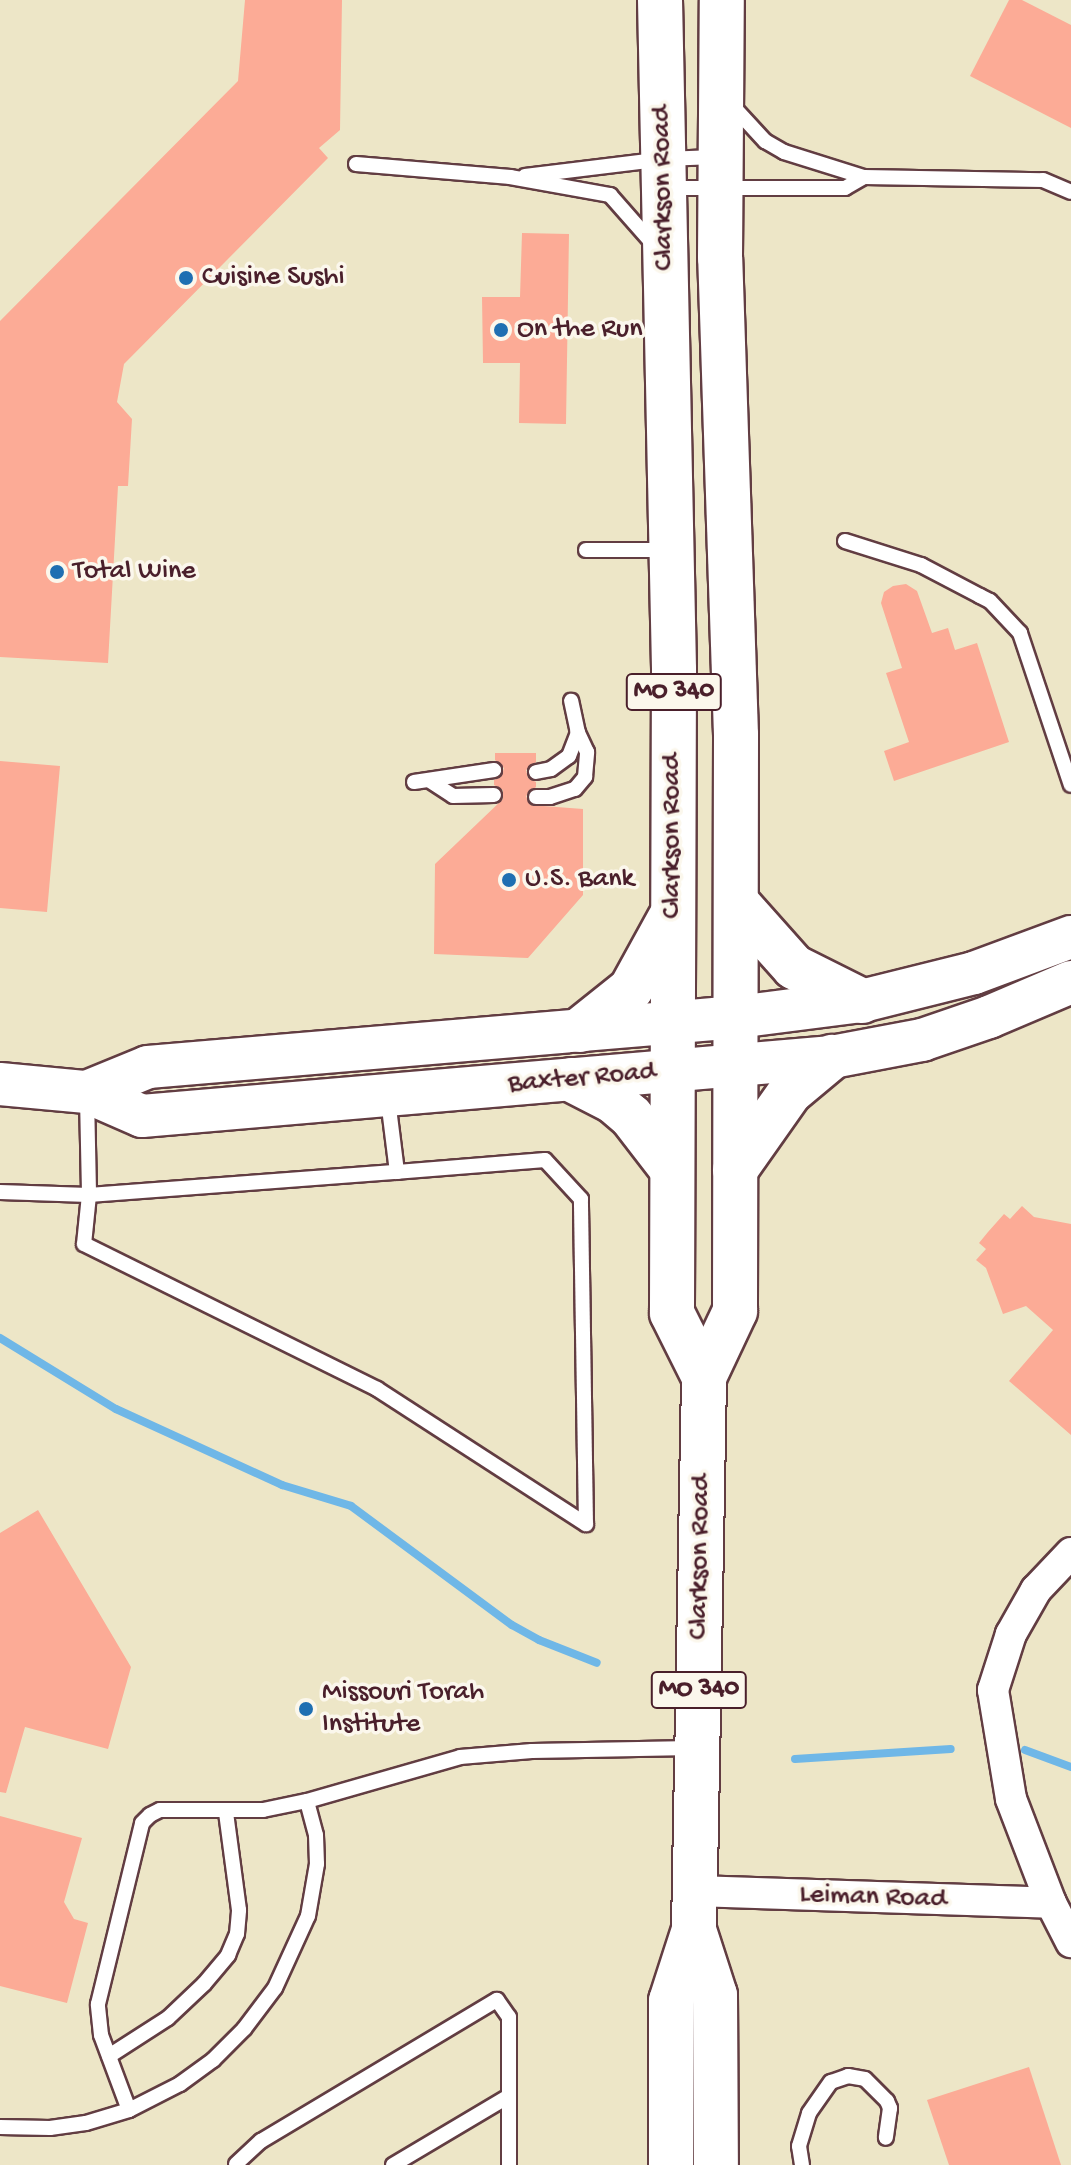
<!DOCTYPE html>
<style>
body{margin:0}
#map{position:relative;width:1071px;height:2165px;overflow:hidden;background:#ede6c7;font-family:"Gochi Hand",sans-serif}
div>[style]{position:absolute}
.stream>*{height:8px;margin:-4px;padding:0 4px;transform-origin:4px;border-radius:4px;background:#6fb7e7}
.building>*{inset:0;background:#fcab96}
.roads{filter:drop-shadow(2px 0 #623d42) drop-shadow(-2px 0 #623d42) drop-shadow(0 2px #623d42) drop-shadow(0 -2px #623d42)}
.service>*{height:14px;margin:-7px;padding:0 7px;transform-origin:7px;border-radius:7px;background:#fff}
.minor>*{height:30px;margin:-15px;padding:0 15px;transform-origin:15px;border-radius:15px;background:#fff}
.secondary>*{height:42px;margin:-21px;padding:0 21px;transform-origin:21px;border-radius:21px;background:#fff}
.primary>*{height:44px;margin:-22px;padding:0 22px;transform-origin:22px;border-radius:22px;background:#fff}
.dots>*{width:22px;height:22px;translate:-50% -50%;box-sizing:border-box;border:4px solid #fbf7ec;border-radius:50%}
span{translate:-50% -50%;white-space:nowrap;text-align:center;line-height:1.15;-webkit-text-stroke:7px #fbf7ec;paint-order:stroke}
.shield-label span{padding:2px 6px;background:#fbf7ec;border:2px solid;border-radius:6px;-webkit-text-stroke-width:0}
.shield-label{font-size:26px;color:#4a1f2b;font-weight:700}
.street-label{font-size:28px;color:#4a1f2b}
.poi-label{font-size:28px;color:#4a1f2b}
.left{translate:0 -50%;text-align:left}
</style>
<div id="map">
<div class="stream">
<div style="left:0;top:1338px;width:136px;rotate:31.5deg"></div>
<div style="left:116px;top:1409px;width:183px;rotate:24.6deg"></div>
<div style="left:282px;top:1485px;width:72px;rotate:16.9deg"></div>
<div style="left:351px;top:1506px;width:200px;rotate:36.5deg"></div>
<div style="left:512px;top:1625px;width:31px;rotate:29deg"></div>
<div style="left:539px;top:1640px;width:62px;rotate:21.6deg"></div>
<div style="left:1025px;top:1750px;width:49px;rotate:20.3deg"></div>
<div style="left:795px;top:1759px;width:156px;rotate:-3.7deg"></div>
</div>
<div class="building">
<div style="clip-path:polygon(245px 0,342px 0,340px 130px,319px 148px,328px 158px,124px 364px,117px 402px,132px 419px,128px 486px,118px 486px,108px 663px,0 657px,0 321px,238px 81px)"></div>
<div style="clip-path:polygon(1009px 0,1022px 0,1071px 25px,1071px 128px,970px 76px)"></div>
<div style="clip-path:polygon(522px 233px,569px 234px,566px 424px,519px 423px,520px 363px,483px 363px,482px 297px,520px 297px)"></div>
<div style="clip-path:polygon(906px 584px,917px 591px,932px 633px,948px 628px,955px 650px,977px 643px,1009px 742px,894px 781px,884px 751px,909px 742px,886px 673px,902px 668px,881px 603px,884px 592px,893px 586px)"></div>
<div style="clip-path:polygon(495px 753px,536px 753px,536px 762px,526px 770px,528px 778px,536px 782px,536px 787px,526px 796px,530px 805px,583px 809px,583px 895px,528px 958px,434px 954px,435px 864px,503px 799px,503px 790px,494px 785px,494px 780px,501px 777px,504px 768px,495px 760px)"></div>
<div style="clip-path:polygon(0 761px,60px 766px,47px 912px,0 908px)"></div>
<div style="clip-path:polygon(1022px 1206px,1034px 1217px,1071px 1224px,1071px 1435px,1009px 1381px,1053px 1330px,1026px 1306px,1003px 1314px,986px 1268px,976px 1260px,986px 1249px,979px 1243px,988px 1232px,1004px 1214px,1010px 1219px)"></div>
<div style="clip-path:polygon(38px 1510px,131px 1667px,108px 1749px,25px 1727px,6px 1793px,0 1792px,0 1533px)"></div>
<div style="clip-path:polygon(0 1816px,82px 1838px,64px 1902px,74px 1919px,88px 1923px,67px 2003px,0 1986px)"></div>
<div style="clip-path:polygon(1029px 2067px,1061px 2165px,949px 2165px,927px 2100px)"></div>
</div>
<div class="roads">
<div class="service">
<div style="left:730px;top:103px;width:52px;rotate:47.4deg"></div>
<div style="left:765px;top:141px;width:22px;rotate:30deg"></div>
<div style="left:784px;top:152px;width:84px;rotate:17.4deg"></div>
<div style="left:864px;top:177px;width:179px;rotate:1deg"></div>
<div style="left:1043px;top:180px;width:30px;rotate:23deg"></div>
<div style="left:356px;top:164px;width:155px;rotate:4.8deg"></div>
<div style="left:510px;top:177px;width:102px;rotate:10.2deg"></div>
<div style="left:610px;top:195px;width:68px;rotate:48.6deg"></div>
<div style="left:525px;top:176px;width:140px;rotate:-7deg"></div>
<div style="left:664px;top:159px;width:51px;rotate:-2.2deg"></div>
<div style="left:667px;top:188px;width:178px"></div>
<div style="left:845px;top:188px;width:22px;rotate:-30deg"></div>
<div style="left:845px;top:541px;width:80px;rotate:17.5deg"></div>
<div style="left:921px;top:565px;width:67px;rotate:27.7deg"></div>
<div style="left:980px;top:596px;width:11px;rotate:27deg"></div>
<div style="left:990px;top:601px;width:44px;rotate:46.8deg"></div>
<div style="left:1020px;top:633px;width:160px;rotate:71.5deg"></div>
<div style="left:586px;top:550px;width:80px"></div>
<div style="left:536px;top:772px;width:15px;rotate:-11deg"></div>
<div style="left:551px;top:769px;width:22px;rotate:-36deg"></div>
<div style="left:569px;top:756px;width:25px;rotate:-69deg"></div>
<div style="left:578px;top:733px;width:33px;rotate:-102deg"></div>
<div style="left:430px;top:781px;width:27px;rotate:33deg"></div>
<div style="left:453px;top:796px;width:41px;rotate:-1.4deg"></div>
<div style="left:414px;top:782px;width:81px;rotate:-8.5deg"></div>
<div style="left:536px;top:797px;width:14px"></div>
<div style="left:550px;top:797px;width:26px;rotate:-18deg"></div>
<div style="left:575px;top:789px;width:16px;rotate:-50deg"></div>
<div style="left:585px;top:777px;width:25px;rotate:-85deg"></div>
<div style="left:587px;top:752px;width:23px;rotate:-115deg"></div>
<div style="left:87px;top:1097px;width:98px;rotate:88.8deg"></div>
<div style="left:89px;top:1195px;width:309px;rotate:-4.3deg"></div>
<div style="left:0;top:1192px;width:89px;rotate:1.9deg"></div>
<div style="left:89px;top:1195px;width:49px;rotate:95.8deg"></div>
<div style="left:84px;top:1244px;width:327px;rotate:26.3deg"></div>
<div style="left:377px;top:1389px;width:249px;rotate:32.9deg"></div>
<div style="left:586px;top:1524px;width:325px;rotate:-90.9deg"></div>
<div style="left:581px;top:1199px;width:53px;rotate:-132.7deg"></div>
<div style="left:545px;top:1160px;width:148px;rotate:175.4deg"></div>
<div style="left:397px;top:1172px;width:73px;rotate:-97.1deg"></div>
<div style="left:109px;top:2056px;width:70px;rotate:-32.8deg"></div>
<div style="left:168px;top:2018px;width:50px;rotate:-43.4deg"></div>
<div style="left:204px;top:1984px;width:38px;rotate:-50deg"></div>
<div style="left:228px;top:1955px;width:23px;rotate:-67deg"></div>
<div style="left:237px;top:1934px;width:24px;rotate:-85deg"></div>
<div style="left:239px;top:1910px;width:98px;rotate:-97.6deg"></div>
<div style="left:129px;top:2110px;width:80px;rotate:-110.5deg"></div>
<div style="left:101px;top:2035px;width:31px;rotate:-96deg"></div>
<div style="left:98px;top:2004px;width:186px;rotate:-76.3deg"></div>
<div style="left:142px;top:1823px;width:11px;rotate:-45deg"></div>
<div style="left:150px;top:1815px;width:11px;rotate:-27deg"></div>
<div style="left:160px;top:1810px;width:103px"></div>
<div style="left:263px;top:1810px;width:45px;rotate:-11.6deg"></div>
<div style="left:307px;top:1801px;width:159px;rotate:-16deg"></div>
<div style="left:460px;top:1757px;width:72px;rotate:-4.8deg"></div>
<div style="left:532px;top:1751px;width:160px;rotate:-1.1deg"></div>
<div style="left:0;top:2127px;width:50px;rotate:1.1deg"></div>
<div style="left:50px;top:2128px;width:36px;rotate:-8deg"></div>
<div style="left:86px;top:2123px;width:45px;rotate:-16.8deg"></div>
<div style="left:129px;top:2110px;width:57px;rotate:-27deg"></div>
<div style="left:180px;top:2084px;width:41px;rotate:-36deg"></div>
<div style="left:213px;top:2060px;width:44px;rotate:-45deg"></div>
<div style="left:244px;top:2029px;width:51px;rotate:-52.9deg"></div>
<div style="left:275px;top:1988px;width:79px;rotate:-65.4deg"></div>
<div style="left:308px;top:1916px;width:53px;rotate:-80.2deg"></div>
<div style="left:317px;top:1864px;width:29px;rotate:-92deg"></div>
<div style="left:316px;top:1835px;width:35px;rotate:-105deg"></div>
<div style="left:236px;top:2164px;width:34px;rotate:-43deg"></div>
<div style="left:261px;top:2141px;width:275px;rotate:-30.9deg"></div>
<div style="left:497px;top:2000px;width:21px;rotate:55deg"></div>
<div style="left:509px;top:2017px;width:148px;rotate:90deg"></div>
<div style="left:393px;top:2165px;width:135px;rotate:-30.7deg"></div>
<div style="left:802px;top:2165px;width:19px;rotate:-99deg"></div>
<div style="left:799px;top:2146px;width:34px;rotate:-73deg"></div>
<div style="left:809px;top:2113px;width:38px;rotate:-55deg"></div>
<div style="left:831px;top:2082px;width:18px;rotate:-19deg"></div>
<div style="left:848px;top:2076px;width:17px;rotate:10deg"></div>
<div style="left:865px;top:2079px;width:31px;rotate:45deg"></div>
<div style="left:887px;top:2101px;width:8px;rotate:67deg"></div>
<div style="left:890px;top:2108px;width:30px;rotate:98deg"></div>
</div>
<div class="minor">
<div style="left:1071px;top:1553px;width:51px;rotate:133.4deg"></div>
<div style="left:1036px;top:1590px;width:51px;rotate:119.6deg"></div>
<div style="left:1011px;top:1634px;width:59px;rotate:107.8deg"></div>
<div style="left:993px;top:1690px;width:110px;rotate:80.6deg"></div>
<div style="left:1011px;top:1799px;width:111px;rotate:69deg"></div>
<div style="left:1051px;top:1903px;width:44px;rotate:62.9deg"></div>
<div style="left:695px;top:1891px;width:356px;rotate:1.9deg"></div>
</div>
<div class="secondary">
<div style="left:0;top:1084px;width:87px;rotate:5.3deg"></div>
<div style="left:87px;top:1092px;width:60px;rotate:23.6deg"></div>
<div style="left:142px;top:1116px;width:693px;rotate:-4.89deg"></div>
<div style="left:832px;top:1057px;width:92px;rotate:-10.7deg"></div>
<div style="left:922px;top:1040px;width:71px;rotate:-18.9deg"></div>
<div style="left:989px;top:1017px;width:89px;rotate:-23.1deg"></div>
<div style="left:87px;top:1092px;width:66px;rotate:-22.3deg"></div>
<div style="left:148px;top:1067px;width:591px;rotate:-4.85deg"></div>
<div style="left:737px;top:1017px;width:126px;rotate:-7.3deg"></div>
<div style="left:862px;top:1001px;width:115px;rotate:-14deg"></div>
<div style="left:974px;top:973px;width:103px;rotate:-20.4deg"></div>
</div>
<div class="primary">
<div style="left:660px;top:0;width:670px;rotate:88.8deg"></div>
<div style="left:674px;top:670px;width:643px;rotate:90.18deg"></div>
<div style="left:672px;top:1313px;width:72px;rotate:63.4deg"></div>
<div style="left:736px;top:902px;width:87px;rotate:48.3deg"></div>
<div style="left:794px;top:967px;width:76px;rotate:26.6deg"></div>
<div style="left:580px;top:1030px;width:65px;rotate:-38.8deg"></div>
<div style="left:631px;top:989px;width:79px;rotate:-61.2deg"></div>
<div style="left:572px;top:1080px;width:46px;rotate:27.1deg"></div>
<div style="left:613px;top:1101px;width:23px;rotate:40deg"></div>
<div style="left:631px;top:1116px;width:66px;rotate:52.4deg"></div>
<div style="left:735px;top:1170px;width:95px;rotate:-54.8deg"></div>
<div style="left:790px;top:1092px;width:55px;rotate:-39.8deg"></div>
<div style="left:694px;top:1930px;width:68px;rotate:72.1deg"></div>
<div style="left:715px;top:1995px;width:170px;rotate:89.7deg"></div>
<div style="left:671px;top:2165px;width:164px;rotate:-90deg"></div>
<div style="left:671px;top:2001px;width:75px;rotate:-72.1deg"></div>
<div style="left:694px;top:1930px;width:553px;rotate:-88.96deg"></div>
<div style="left:704px;top:1377px;width:73px;rotate:-64.8deg"></div>
<div style="left:735px;top:1311px;width:576px;rotate:-89.9deg"></div>
<div style="left:736px;top:735px;width:477px;rotate:-91.9deg"></div>
<div style="left:720px;top:258px;width:258px;rotate:-89.6deg"></div>
</div>
</div>
<div class="dots">
<div style="left:186px;top:278px;background:#1f6fb2"></div>
<div style="left:501px;top:330px;background:#1f6fb2"></div>
<div style="left:57px;top:572px;background:#1f6fb2"></div>
<div style="left:509px;top:880px;background:#1f6fb2"></div>
<div style="left:306px;top:1709px;background:#1f6fb2"></div>
</div>
<div class="shield-label">
<span style="left:674px;top:692px">MO 340</span>
<span style="left:699px;top:1690px">MO 340</span>
</div>
<div class="street-label">
<span style="left:664px;top:188px;rotate:-91deg">Clarkson Road</span>
<span style="left:673px;top:836px;rotate:-90deg">Clarkson Road</span>
<span style="left:582px;top:1079px;rotate:-5deg">Baxter Road</span>
<span style="left:701px;top:1557px;rotate:-89deg">Clarkson Road</span>
<span style="left:873px;top:1898px;rotate:2deg">Leiman Road</span>
</div>
<div class="poi-label">
<span class="left" style="left:202px;top:278px">Cuisine Sushi</span>
<span class="left" style="left:517px;top:330px">On the Run</span>
<span class="left" style="left:73px;top:572px">Total Wine</span>
<span class="left" style="left:525px;top:880px">U.S. Bank</span>
<span class="left" style="left:322px;top:1709px">Missouri Torah<br>Institute</span>
</div>
</div>
